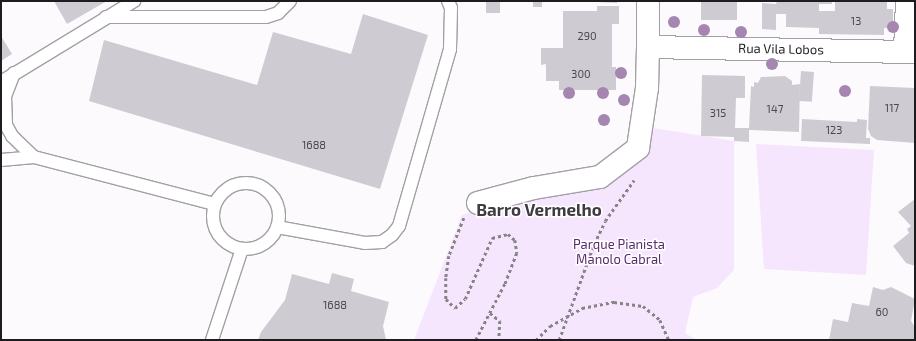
<!DOCTYPE html>
<style>
body{margin:0}
#map{position:relative;width:916px;height:341px;overflow:hidden;background:#fdfafe;font-family:"Exo 2",sans-serif}
div>[style]{position:absolute}
.green>*{inset:0;background:#f5e6fd}
.building>*{inset:0;background:#cfcbd2;transform-origin:0 0}
.path>*{height:2.5px;margin-top:-1.25px;transform-origin:0;background:repeating-linear-gradient(90deg,#878488 0 3px,transparent 0 6px)}
.roads{filter:drop-shadow(1px 0 #a49fa6) drop-shadow(-1px 0 #a49fa6) drop-shadow(0 1px #a49fa6) drop-shadow(0 -1px #a49fa6)}
.service>*{height:12px;margin:-6px;padding:0 6px;transform-origin:6px;border-radius:6px;background:#fff}
.service>.ring{margin:-6px;padding:0;box-sizing:content-box;background:none;border:12px solid #fff;border-radius:50%}
.minor>*{height:22px;margin:-11px;padding:0 11px;transform-origin:11px;border-radius:11px;background:#fff}
.tertiary>*{height:22px;margin:-11px;padding:0 11px;transform-origin:11px;border-radius:11px;background:#fff}
.trees>*{width:12px;height:12px;margin:-6px;border-radius:50%;background:#a486b0}
span{translate:-50% -50%;white-space:nowrap;text-align:center;line-height:1.15;-webkit-text-stroke:3px #fff;paint-order:stroke}
.number-label{font-size:11px;color:#4a484c}
.number-label span{-webkit-text-stroke-width:0}
.street-label{font-size:13px;color:#1e1c1f}
.park-label{font-size:13px;color:#5b2871}
.district-label{font-size:17px;color:#3f3b40;font-weight:700}
.frame{position:absolute;inset:0;border:2px solid #1e1c1f;pointer-events:none}
</style>
<div id="map">
<div class="green">
<div style="clip-path:polygon(641px 126px,734px 141px,734px 270px,717px 288px,693px 297px,685px 333px,697px 340px,414px 340px,462px 215px,618px 161px)"></div>
<div style="clip-path:polygon(756px 144px,874px 150px,866px 275px,764px 269px)"></div>
</div>
<div class="building">
<div style="clip-path:polygon(54px 1px,107px 1px,67px 24px)"></div>
<div style="left:486px;top:1px;width:14px;height:12px"></div>
<div style="left:533px;top:1px;width:9px;height:6px"></div>
<div style="clip-path:polygon(597px 1px,617px 1px,617px 3px,597px 2px)"></div>
<div style="left:701px;top:1px;width:36px;height:19px"></div>
<div style="clip-path:polygon(777px 1px,832px 1px,832px 4px,819px 4px,819px 11px,835px 11px,835px 1px,887px 1px,887px 9px,893px 9px,893px 28px,884px 28px,884px 35px,819px 34px,819px 28px,786px 27px,786px 14px,776px 14px,776px 30px,762px 29px,762px 3px,776px 4px)"></div>
<div style="clip-path:polygon(597px 6px,619px 6px,619px 24px,612px 24px,612px 67px,616px 67px,616px 90px,559px 90px,559px 81px,546px 81px,546px 64px,541px 65px,541px 48px,563px 48px,563px 11px,597px 11px)"></div>
<div style="clip-path:polygon(363px 14px,428px 35px,380px 189px,89px 101px,104px 40px,257px 85px,273px 32px,351px 54px)"></div>
<div style="clip-path:polygon(1px 36px,12px 54px,1px 61px)"></div>
<div style="left:801px;top:71px;width:13px;height:30px;rotate:4deg"></div>
<div style="clip-path:polygon(702px 75px,745px 76px,745px 98px,736px 98px,735px 128px,749px 128px,751px 86px,754px 87px,754px 82px,758px 83px,761px 77px,785px 76px,792px 81px,792px 85px,800px 84px,799px 132px,749px 130px,749px 142px,734px 141px,734px 137px,701px 136px)"></div>
<div style="clip-path:polygon(870px 86px,915px 88px,915px 143px,877px 140px,871px 136px,868px 129px)"></div>
<div style="clip-path:polygon(802px 119px,857px 122px,857px 119px,867px 120px,866px 138px,870px 138px,870px 144px,801px 141px)"></div>
<div style="clip-path:polygon(915px 199px,915px 266px,906px 263px,893px 246px,909px 233px,907px 229px,911px 226px,898px 212px)"></div>
<div style="clip-path:polygon(332px 273px,354px 279px,351px 291px,389px 302px,383px 326px,386px 340px,258px 340px,261px 332px,285px 300px,292px 274px,329px 284px)"></div>
<div style="clip-path:polygon(873px 287px,883px 290px,891px 287px,915px 299px,911px 321px,915px 327px,915px 340px,829px 340px,833px 319px,848px 322px,852px 303px,869px 306px)"></div>
</div>
<div class="path">
<div style="left:464px;top:218px;width:41px;rotate:111.5deg"></div>
<div style="left:449px;top:256px;width:22px;rotate:98deg"></div>
<div style="left:446px;top:278px;width:21px;rotate:90deg"></div>
<div style="left:446px;top:299px;width:13px;rotate:45deg"></div>
<div style="left:455px;top:308px;width:13px;rotate:-42deg"></div>
<div style="left:465px;top:299px;width:67px;rotate:-66.1deg"></div>
<div style="left:492px;top:238px;width:16px;rotate:-14deg"></div>
<div style="left:508px;top:234px;width:9px;rotate:41deg"></div>
<div style="left:515px;top:240px;width:13px;rotate:81deg"></div>
<div style="left:517px;top:253px;width:33px;rotate:111deg"></div>
<div style="left:505px;top:284px;width:63px;rotate:117.4deg"></div>
<div style="left:490px;top:313px;width:13px;rotate:39deg"></div>
<div style="left:500px;top:321px;width:19px;rotate:93deg"></div>
<div style="left:536px;top:340px;width:20px;rotate:-45deg"></div>
<div style="left:550px;top:326px;width:37px;rotate:-29deg"></div>
<div style="left:582px;top:308px;width:33px;rotate:-11deg"></div>
<div style="left:614px;top:302px;width:29px;rotate:8deg"></div>
<div style="left:643px;top:306px;width:22px;rotate:39deg"></div>
<div style="left:660px;top:320px;width:22px;rotate:66deg"></div>
<div style="left:559px;top:340px;width:102px;rotate:-70deg"></div>
<div style="left:594px;top:244px;width:25px;rotate:-64deg"></div>
<div style="left:605px;top:221px;width:50px;rotate:-54.7deg"></div>
</div>
<div class="roads">
<div class="service">
<div style="left:106px;top:17px;width:160px"></div>
<div style="left:266px;top:17px;width:13px;rotate:-18deg"></div>
<div style="left:278px;top:13px;width:17px;rotate:-45deg"></div>
<div style="left:14px;top:73px;width:25px;rotate:111deg"></div>
<div style="left:5px;top:96px;width:29px;rotate:88deg"></div>
<div style="left:6px;top:125px;width:13px;rotate:61deg"></div>
<div style="left:12px;top:136px;width:30px;rotate:44deg"></div>
<div style="left:1px;top:82px;width:156px;rotate:-31.3deg"></div>
<div style="left:1px;top:160px;width:33px;rotate:-5deg"></div>
<div style="left:34px;top:157px;width:186px;rotate:14.6deg"></div>
<div class="ring" style="left:213px;top:183px;width:54px;height:54px"></div>
<div style="left:277px;top:227px;width:89px;rotate:10.3deg"></div>
<div style="left:365px;top:243px;width:17px;rotate:-3deg"></div>
<div style="left:382px;top:242px;width:12px;rotate:-35deg"></div>
<div style="left:392px;top:235px;width:11px;rotate:-52deg"></div>
<div style="left:399px;top:226px;width:184px;rotate:-73.9deg"></div>
<div style="left:450px;top:49px;width:41px;rotate:-88.6deg"></div>
<div style="left:451px;top:8px;width:8px;rotate:-113deg"></div>
<div style="left:212px;top:340px;width:96px;rotate:-71.8deg"></div>
</div>
<div class="minor">
<div style="left:905px;top:51px;width:50px;rotate:-87.7deg"></div>
<div style="left:478px;top:203px;width:58px;rotate:-15deg"></div>
<div style="left:534px;top:188px;width:67px;rotate:-9.5deg"></div>
<div style="left:600px;top:177px;width:48px;rotate:-37.3deg"></div>
<div style="left:638px;top:148px;width:61px;rotate:-81.5deg"></div>
<div style="left:647px;top:88px;width:41px;rotate:-88.6deg"></div>
</div>
<div class="tertiary">
<div style="left:648px;top:1px;width:46px;rotate:90deg"></div>
<div style="left:648px;top:47px;width:267px;rotate:1.1deg"></div>
</div>
</div>
<div class="trees">
<div style="left:674px;top:22px"></div>
<div style="left:893px;top:27px"></div>
<div style="left:704px;top:30px"></div>
<div style="left:741px;top:32px"></div>
<div style="left:772px;top:64px"></div>
<div style="left:621px;top:73px"></div>
<div style="left:845px;top:91px"></div>
<div style="left:569px;top:93px"></div>
<div style="left:603px;top:93px"></div>
<div style="left:624px;top:100px"></div>
<div style="left:604px;top:120px"></div>
</div>
<div class="number-label">
<span style="left:856px;top:21px">13</span>
<span style="left:587px;top:36px">290</span>
<span style="left:581px;top:74px">300</span>
<span style="left:892px;top:108px">117</span>
<span style="left:775px;top:109px">147</span>
<span style="left:718px;top:113px">315</span>
<span style="left:834px;top:130px">123</span>
<span style="left:314px;top:145px">1688</span>
<span style="left:335px;top:305px">1688</span>
<span style="left:882px;top:312px">60</span>
</div>
<div class="street-label">
<span style="left:781px;top:49px;rotate:1deg">Rua Vila Lobos</span>
</div>
<div class="park-label">
<span style="left:619px;top:252px">Parque Pianista<br>Manolo Cabral</span>
</div>
<div class="district-label">
<span style="left:539px;top:210px">Barro Vermelho</span>
</div>
<div class="frame"></div>
</div>
